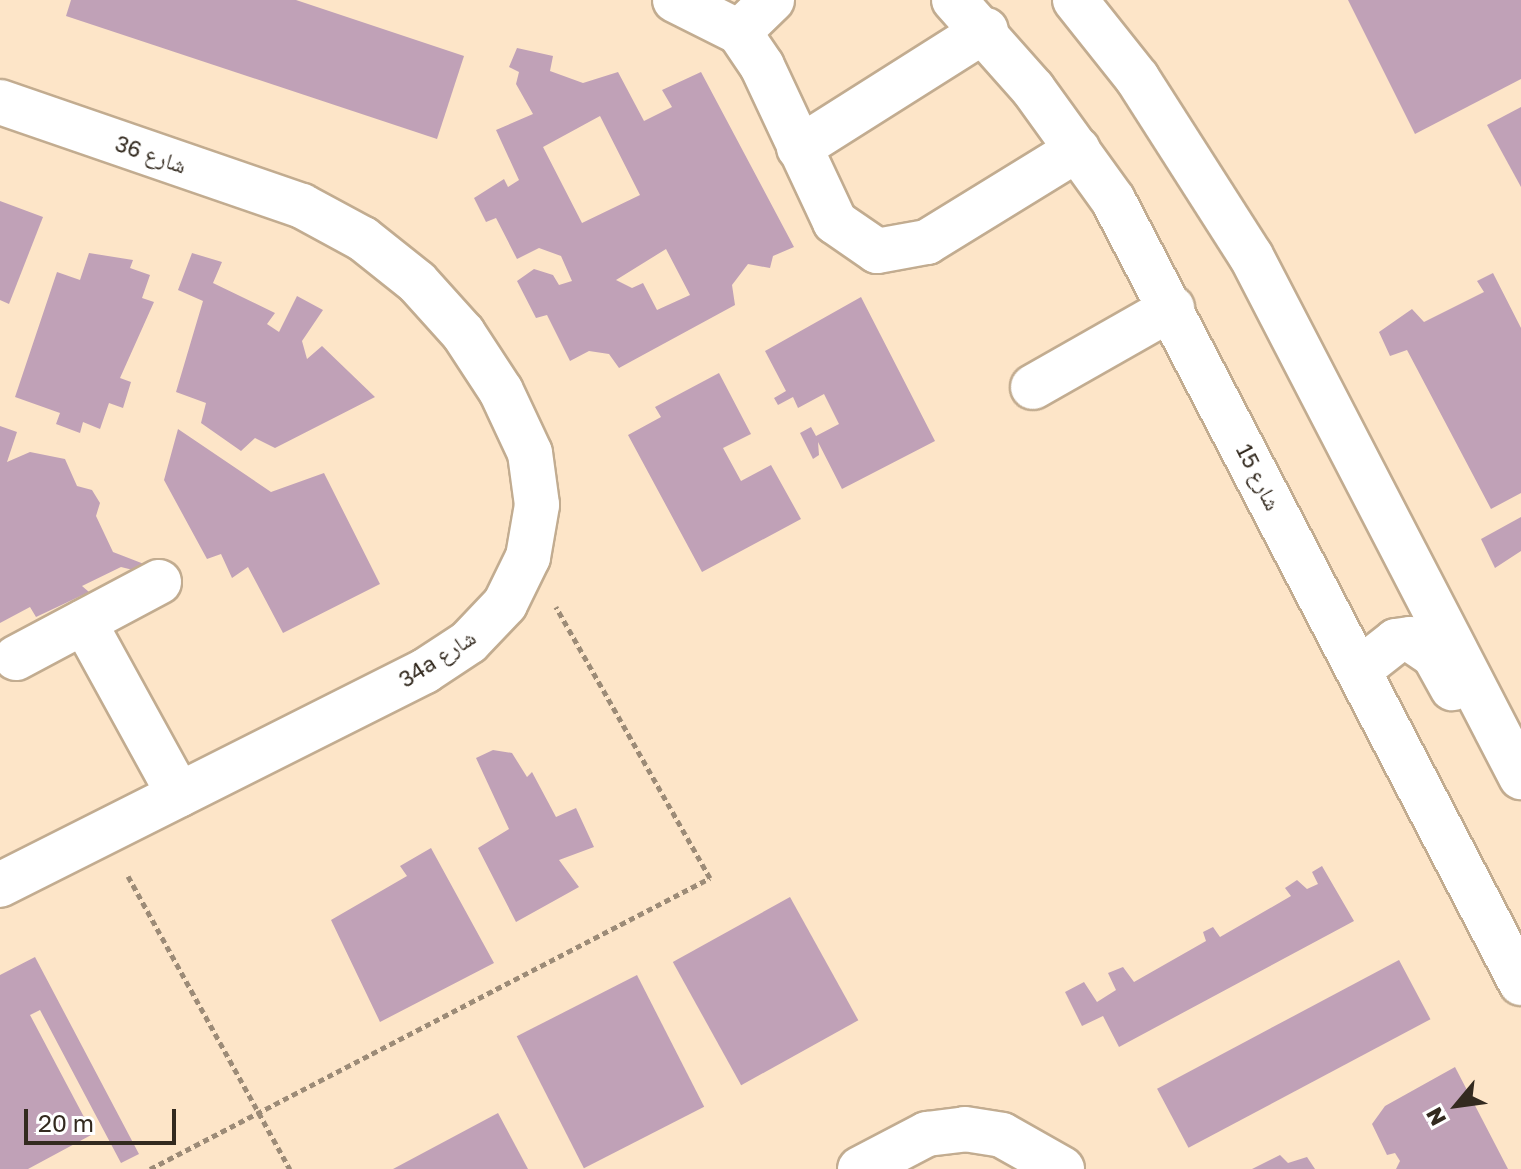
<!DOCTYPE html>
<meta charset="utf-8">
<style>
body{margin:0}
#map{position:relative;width:1521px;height:1169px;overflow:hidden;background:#fde5c8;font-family:"Golos Text","Noto Naskh Arabic",sans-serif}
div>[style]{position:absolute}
.building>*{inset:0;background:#c0a1b7;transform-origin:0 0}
.path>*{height:5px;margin-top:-2.5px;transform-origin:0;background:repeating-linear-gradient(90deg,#9c8b77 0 6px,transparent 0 10px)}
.roads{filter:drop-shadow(2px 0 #c2ac90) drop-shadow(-2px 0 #c2ac90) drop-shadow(0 2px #c2ac90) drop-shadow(0 -2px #c2ac90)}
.minor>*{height:44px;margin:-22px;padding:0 22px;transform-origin:22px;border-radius:22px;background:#fff}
span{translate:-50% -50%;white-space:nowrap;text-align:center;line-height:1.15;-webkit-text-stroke:6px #fff;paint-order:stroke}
.street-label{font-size:22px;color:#332a1f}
.north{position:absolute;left:1417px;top:1065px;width:80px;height:80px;-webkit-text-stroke:6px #fff;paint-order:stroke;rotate:241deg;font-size:22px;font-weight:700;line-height:32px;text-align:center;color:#332a1f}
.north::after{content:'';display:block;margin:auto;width:28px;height:36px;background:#332a1f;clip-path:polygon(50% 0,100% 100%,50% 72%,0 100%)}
.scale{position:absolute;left:24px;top:1109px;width:152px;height:36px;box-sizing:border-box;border:4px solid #332a1f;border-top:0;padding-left:10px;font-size:24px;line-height:28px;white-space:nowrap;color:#332a1f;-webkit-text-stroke:6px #fff;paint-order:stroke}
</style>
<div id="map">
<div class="building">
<div style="clip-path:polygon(71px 0,296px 0,464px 56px,437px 139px,66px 16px)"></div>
<div style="clip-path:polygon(1348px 0,1521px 0,1521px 79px,1415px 134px)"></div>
<div style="clip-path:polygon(evenodd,517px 48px,553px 56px,550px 71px,583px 83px,618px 72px,644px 121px,672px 107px,662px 90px,701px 72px,794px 247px,773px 256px,770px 268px,748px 264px,732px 285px,735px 305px,619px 368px,609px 354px,589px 351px,570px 361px,547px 315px,536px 318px,517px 281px,534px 269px,553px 275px,559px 285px,572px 281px,561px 256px,539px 248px,517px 259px,496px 218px,486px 222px,474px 198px,504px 179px,508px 187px,519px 180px,496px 130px,533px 114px,516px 84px,519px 72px,509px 67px,517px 48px,600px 116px,640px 195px,582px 223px,543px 147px,600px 116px,517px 48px,666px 249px,690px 295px,657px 310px,643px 283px,632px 288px,616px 280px,666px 249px)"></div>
<div style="clip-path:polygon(1521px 107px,1521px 187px,1487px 125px)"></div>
<div style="clip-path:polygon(0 201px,43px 217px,9px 304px,0 300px)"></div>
<div style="clip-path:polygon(89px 253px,133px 260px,130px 268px,150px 275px,142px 298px,154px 302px,120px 378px,131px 382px,123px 408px,109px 403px,100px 429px,83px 422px,80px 433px,56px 424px,60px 413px,15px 397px,57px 272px,80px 280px)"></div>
<div style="clip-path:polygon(192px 253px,222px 262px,213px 283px,275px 313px,267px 324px,279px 332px,297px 296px,323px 310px,302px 341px,307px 359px,322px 346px,375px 397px,275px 448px,255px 438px,241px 451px,201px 423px,206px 403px,176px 392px,203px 301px,178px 290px)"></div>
<div style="clip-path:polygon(1493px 273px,1521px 328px,1521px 493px,1491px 509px,1407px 350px,1390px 356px,1379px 332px,1412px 309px,1424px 322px,1484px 292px,1477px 281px)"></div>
<div style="clip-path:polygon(861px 297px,935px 441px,842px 489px,818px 442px,819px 455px,813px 459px,800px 433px,811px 427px,816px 436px,839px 424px,824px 394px,798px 408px,793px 397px,778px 405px,774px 398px,786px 391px,765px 351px)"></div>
<div style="clip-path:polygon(719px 373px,751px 434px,723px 448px,741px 481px,771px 465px,801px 519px,702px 572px,628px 435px,661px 417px,655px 407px)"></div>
<div style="clip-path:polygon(0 426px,17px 432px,7px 462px,30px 452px,65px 459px,77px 486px,92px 490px,100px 503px,96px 516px,113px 552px,144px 564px,137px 571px,121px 567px,82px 586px,89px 592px,36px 617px,30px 607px,0 623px)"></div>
<div style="clip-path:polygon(178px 429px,271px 492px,324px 473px,380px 584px,283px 633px,248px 567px,232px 578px,221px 554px,207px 559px,164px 480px)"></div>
<div style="clip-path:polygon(1521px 517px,1521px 551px,1495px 568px,1481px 539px)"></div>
<div style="clip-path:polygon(493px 750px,512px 753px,527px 777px,532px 772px,556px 817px,576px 808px,594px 847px,559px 860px,579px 887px,516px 922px,478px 848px,509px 829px,476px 758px)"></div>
<div style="clip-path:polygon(431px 848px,494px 963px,380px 1022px,331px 920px,407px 876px,400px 866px)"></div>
<div style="clip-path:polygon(1322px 866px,1354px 921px,1119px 1047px,1103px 1016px,1082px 1026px,1065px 992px,1084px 982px,1097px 1002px,1116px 990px,1108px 973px,1123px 967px,1134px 982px,1206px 941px,1203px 932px,1213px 927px,1220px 937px,1291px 896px,1285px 888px,1297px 880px,1307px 889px,1318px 884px,1312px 872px)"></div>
<div style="left:790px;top:897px;width:141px;height:134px;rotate:61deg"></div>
<div style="clip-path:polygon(35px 957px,139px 1154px,121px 1163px,40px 1010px,30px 1015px,93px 1134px,28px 1169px,0 1169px,0 975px)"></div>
<div style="left:1399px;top:960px;width:67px;height:274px;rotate:62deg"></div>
<div style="left:637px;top:975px;width:148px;height:135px;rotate:63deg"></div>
<div style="clip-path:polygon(1455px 1067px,1508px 1169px,1396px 1169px,1400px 1161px,1395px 1153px,1387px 1155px,1372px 1124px,1385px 1106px)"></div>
<div style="clip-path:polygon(498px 1113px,528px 1169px,393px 1169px)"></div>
<div style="clip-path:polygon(1280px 1155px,1288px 1163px,1307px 1157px,1315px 1169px,1252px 1169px)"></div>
</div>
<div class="path">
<div style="left:128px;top:876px;width:335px;rotate:61.1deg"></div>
<div style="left:150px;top:1169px;width:631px;rotate:-27.46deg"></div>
<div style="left:710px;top:878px;width:312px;rotate:-119.6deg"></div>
</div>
<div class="roads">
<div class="minor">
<div style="left:675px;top:0;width:72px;rotate:26.6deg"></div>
<div style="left:739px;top:32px;width:41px;rotate:55.9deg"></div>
<div style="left:762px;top:66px;width:172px;rotate:64.9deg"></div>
<div style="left:835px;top:222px;width:51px;rotate:34.6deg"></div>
<div style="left:877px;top:251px;width:51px;rotate:-10.2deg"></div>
<div style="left:927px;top:242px;width:177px;rotate:-31.6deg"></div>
<div style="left:954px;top:0;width:119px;rotate:48.4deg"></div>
<div style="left:1033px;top:89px;width:137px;rotate:54.2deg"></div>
<div style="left:1113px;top:200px;width:883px;rotate:62.48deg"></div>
<div style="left:1075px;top:0;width:100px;rotate:51.5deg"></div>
<div style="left:1137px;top:78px;width:211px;rotate:57.4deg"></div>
<div style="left:1251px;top:256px;width:587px;rotate:62.61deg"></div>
<div style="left:739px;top:32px;width:46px;rotate:-44.1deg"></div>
<div style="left:0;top:102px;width:319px;rotate:19deg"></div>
<div style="left:302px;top:206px;width:69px;rotate:28.4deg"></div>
<div style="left:363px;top:239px;width:69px;rotate:38.5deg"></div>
<div style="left:417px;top:282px;width:69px;rotate:48deg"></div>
<div style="left:463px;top:333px;width:69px;rotate:56.8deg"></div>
<div style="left:501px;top:391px;width:68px;rotate:64.9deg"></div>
<div style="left:530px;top:453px;width:52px;rotate:82.3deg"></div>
<div style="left:537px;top:505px;width:53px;rotate:99.8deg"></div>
<div style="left:528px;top:557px;width:52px;rotate:116.1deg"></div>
<div style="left:505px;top:604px;width:52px;rotate:133.5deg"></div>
<div style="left:469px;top:642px;width:53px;rotate:146.6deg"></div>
<div style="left:425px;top:671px;width:476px;rotate:153.3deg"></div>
<div style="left:799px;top:148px;width:221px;rotate:-32.3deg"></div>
<div style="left:1033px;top:387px;width:160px;rotate:-29.6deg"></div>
<div style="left:84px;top:622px;width:197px;rotate:61.2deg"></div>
<div style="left:16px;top:658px;width:162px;rotate:-28deg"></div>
<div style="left:1359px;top:670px;width:47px;rotate:-38.1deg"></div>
<div style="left:1396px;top:641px;width:14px;rotate:-8deg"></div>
<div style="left:1410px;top:639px;width:29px;rotate:34deg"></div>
<div style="left:1434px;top:655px;width:38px;rotate:61deg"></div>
<div style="left:860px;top:1169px;width:76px;rotate:-27.6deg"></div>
<div style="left:927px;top:1134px;width:38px;rotate:-7deg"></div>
<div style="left:965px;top:1129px;width:37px;rotate:9deg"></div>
<div style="left:1002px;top:1135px;width:69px;rotate:29.5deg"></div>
</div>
</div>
<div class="street-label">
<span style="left:151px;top:154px;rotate:19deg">شارع 36</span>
<span style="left:1259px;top:477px;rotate:63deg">شارع 15</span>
<span style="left:437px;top:658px;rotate:-33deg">34a شارع</span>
</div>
<div class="north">N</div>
<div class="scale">20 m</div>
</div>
